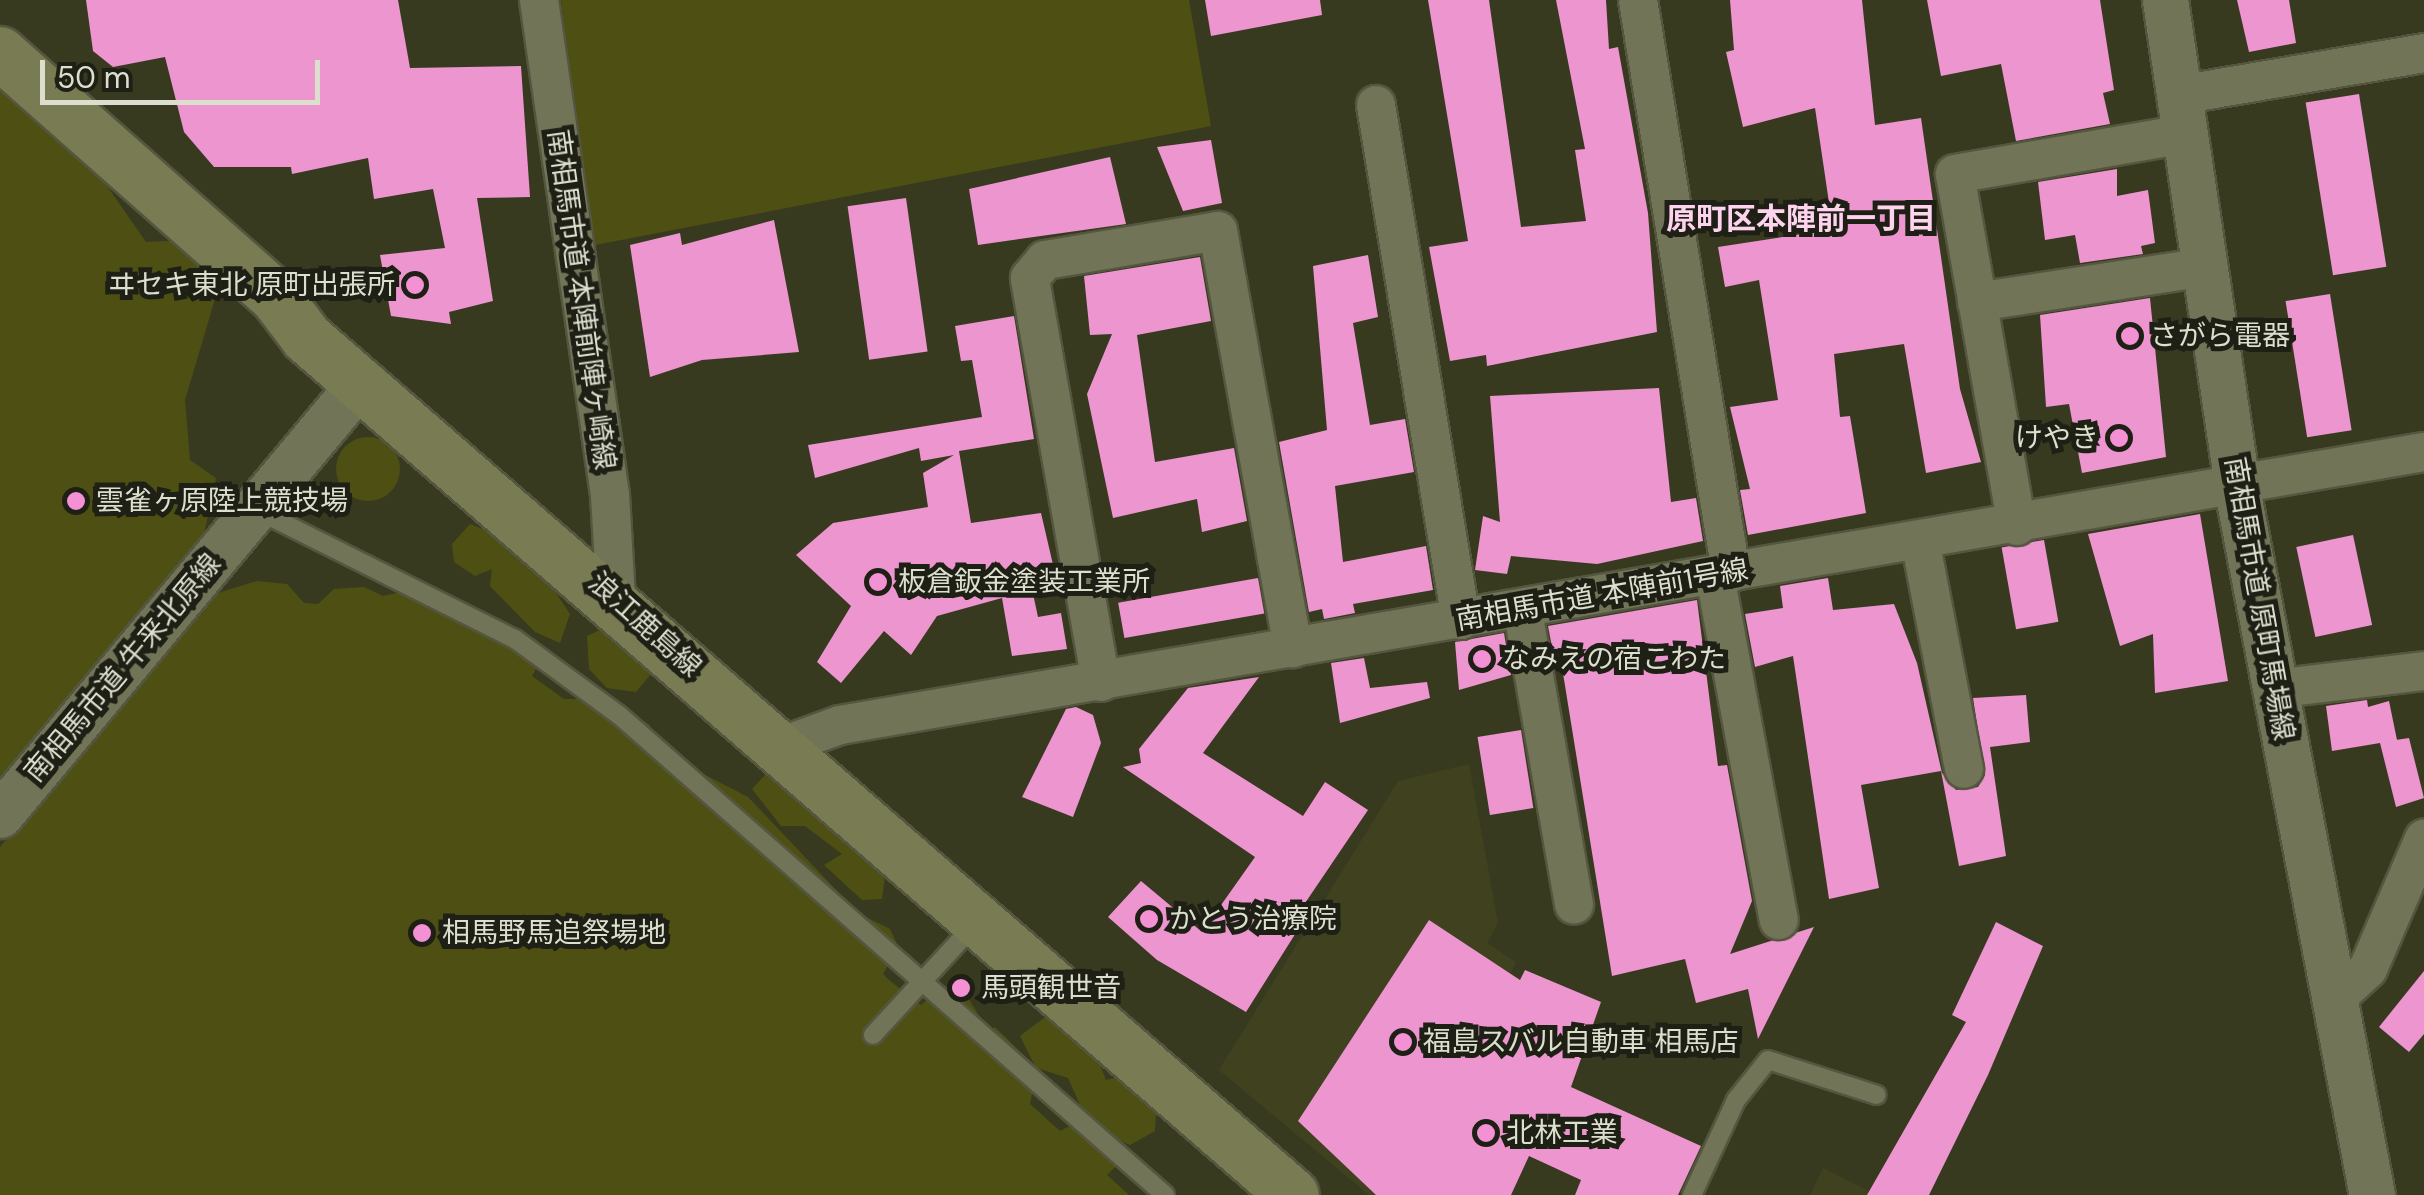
<!DOCTYPE html>
<meta charset="utf-8">
<style>
body{margin:0}
#map{position:relative;width:2424px;height:1195px;overflow:hidden;background:#383a20;font-family:"DM Sans","Noto Sans JP",sans-serif}
div>[style]{position:absolute}
.built>*{inset:0;background:#3f411f}
.green>*{inset:0;background:#4e5013}
.round{border-radius:50%}
.building>*{inset:0;background:#ec95cf;transform-origin:0 0}
.roads{filter:drop-shadow(2px 0 #55563f) drop-shadow(-2px 0 #55563f) drop-shadow(0 2px #55563f) drop-shadow(0 -2px #55563f)}
.service>*{height:18px;margin:-9px;padding:0 9px;transform-origin:9px;border-radius:9px;background:#727458}
.minor>*{height:38px;margin:-19px;padding:0 19px;transform-origin:19px;border-radius:19px;background:#727458}
.tertiary>*{height:45px;margin:-22.5px;padding:0 22.5px;transform-origin:22.5px;border-radius:22.5px;background:#727458}
.secondary>*{height:52px;margin:-26px;padding:0 26px;transform-origin:26px;border-radius:26px;background:#797c52}
.dots>*{width:28px;height:28px;translate:-50% -50%;box-sizing:border-box;border:5px solid #1f2015;border-radius:50%}
span{translate:-50% -50%;white-space:nowrap;text-align:center;line-height:1.15;-webkit-text-stroke:10px #1f2015;paint-order:stroke}
.poi-label{font-size:28px;color:#dcdece}
.right{translate:-100% -50%;text-align:right}
.left{translate:0 -50%;text-align:left}
.street-label{font-size:28px;color:#dcdece}
.neighbourhood-label{font-size:30px;color:#fed3ee;font-weight:700}
.scale{position:absolute;left:40px;top:60px;width:280px;height:45px;box-sizing:border-box;border:5px solid #dcdece;border-top:0;padding-left:12px;font-size:30px;line-height:35px;white-space:nowrap;color:#dcdece;-webkit-text-stroke:8px #1f2015;paint-order:stroke}
</style>
<div id="map">
<div class="built">
<div style="clip-path:polygon(1469px 764px,1498px 923px,1487px 943px,1516px 962px,1402px 1195px,1369px 1195px,1219px 1070px,1398px 781px)"></div>
<div style="clip-path:polygon(1823px 1168px,1877px 1195px,1810px 1195px)"></div>
</div>
<div class="green">
<div style="clip-path:polygon(561px 0,1189px 0,1211px 126px,590px 246px)"></div>
<div style="clip-path:polygon(0 81px,96px 170px,146px 242px,197px 240px,223px 272px,185px 400px,190px 460px,216px 478px,190px 600px,0 830px)"></div>
<div class="round" style="left:336px;top:437px;width:64px;height:64px"></div>
<div style="clip-path:polygon(470px 524px,525px 546px,570px 614px,560px 643px,535px 632px,490px 586px,492px 569px,475px 576px,454px 562px,452px 544px)"></div>
<div style="clip-path:polygon(evenodd,257px 581px,287px 584px,304px 603px,318px 604px,334px 589px,364px 587px,383px 596px,410px 590px,538px 665px,532px 676px,564px 699px,607px 699px,650px 725px,646px 751px,671px 772px,686px 765px,748px 797px,858px 913px,890px 929px,898px 946px,883px 974px,889px 980px,921px 1005px,941px 987px,968px 998px,983px 1022px,976px 1044px,995px 1027px,1035px 1066px,1020px 1036px,1057px 1008px,1095px 1052px,1106px 1080px,1135px 1073px,1157px 1096px,1155px 1131px,1130px 1145px,1110px 1136px,1118px 1164px,1107px 1175px,1129px 1195px,0 1195px,0 847px,193px 615px,203px 614px,202px 598px,257px 581px,1037px 1068px,1068px 1078px,1086px 1118px,1060px 1131px,1030px 1104px,1037px 1068px)"></div>
<div style="clip-path:polygon(617px 622px,660px 663px,636px 692px,607px 688px,589px 669px,587px 636px)"></div>
<div style="clip-path:polygon(779px 760px,888px 852px,882px 899px,862px 900px,824px 865px,842px 854px,805px 826px,781px 826px,752px 789px)"></div>
</div>
<div class="building">
<div style="clip-path:polygon(86px 0,398px 0,410px 68px,521px 66px,530px 197px,477px 198px,493px 301px,449px 312px,451px 324px,391px 316px,380px 255px,445px 248px,433px 189px,374px 199px,368px 158px,292px 174px,291px 167px,214px 167px,184px 132px,165px 57px,113px 67px,93px 51px)"></div>
<div style="clip-path:polygon(1205px 0,1320px 0,1322px 15px,1211px 36px)"></div>
<div style="clip-path:polygon(1428px 0,1489px 0,1521px 227px,1586px 221px,1575px 150px,1585px 149px,1556px 0,1606px 0,1609px 49px,1618px 47px,1648px 213px,1657px 332px,1487px 366px,1486px 355px,1450px 361px,1429px 247px,1468px 241px)"></div>
<div style="clip-path:polygon(1730px 0,1862px 0,1875px 125px,1921px 118px,1960px 389px,1981px 462px,1926px 473px,1904px 344px,1834px 354px,1840px 417px,1850px 416px,1866px 513px,1748px 535px,1740px 490px,1750px 489px,1730px 407px,1778px 400px,1759px 280px,1725px 287px,1718px 247px,1828px 230px,1832px 223px,1815px 108px,1743px 127px,1726px 52px,1734px 50px)"></div>
<div style="clip-path:polygon(1927px 0,2100px 0,2114px 90px,2103px 93px,2110px 124px,2016px 141px,2001px 64px,1941px 76px)"></div>
<div style="clip-path:polygon(2237px 0,2289px 0,2296px 43px,2249px 52px)"></div>
<div style="left:2359px;top:94px;width:175px;height:54px;rotate:81deg"></div>
<div style="clip-path:polygon(1211px 140px,1222px 203px,1183px 211px,1157px 147px)"></div>
<div style="clip-path:polygon(1110px 157px,1126px 224px,978px 245px,969px 189px)"></div>
<div style="clip-path:polygon(2117px 169px,2117px 196px,2148px 190px,2155px 243px,2141px 246px,2143px 254px,2080px 263px,2075px 235px,2045px 240px,2038px 182px)"></div>
<div style="left:906px;top:198px;width:155px;height:59px;rotate:82deg"></div>
<div style="clip-path:polygon(774px 220px,799px 352px,702px 360px,650px 377px,630px 245px,680px 233px,682px 245px)"></div>
<div style="clip-path:polygon(1368px 255px,1378px 317px,1353px 323px,1370px 425px,1405px 419px,1414px 472px,1335px 486px,1343px 562px,1426px 546px,1433px 590px,1353px 604px,1355px 613px,1324px 619px,1322px 609px,1309px 612px,1279px 442px,1327px 430px,1313px 266px)"></div>
<div style="clip-path:polygon(1200px 257px,1211px 321px,1137px 335px,1155px 462px,1234px 448px,1247px 521px,1202px 532px,1197px 499px,1113px 518px,1087px 394px,1112px 334px,1090px 335px,1084px 276px)"></div>
<div style="left:2330px;top:294px;width:138px;height:45px;rotate:81deg"></div>
<div style="clip-path:polygon(2150px 298px,2166px 457px,2082px 473px,2069px 404px,2046px 407px,2040px 315px)"></div>
<div style="clip-path:polygon(1014px 316px,1034px 439px,959px 451px,971px 523px,1041px 513px,1054px 569px,1029px 575px,1038px 617px,1061px 613px,1067px 649px,1012px 656px,1002px 598px,937px 616px,911px 655px,884px 631px,841px 683px,817px 662px,851px 606px,796px 555px,833px 523px,928px 507px,923px 473px,954px 455px,921px 461px,919px 448px,815px 478px,808px 445px,982px 417px,972px 360px,961px 361px,955px 326px)"></div>
<div style="clip-path:polygon(1659px 388px,1671px 502px,1696px 498px,1703px 541px,1597px 564px,1511px 556px,1507px 574px,1475px 570px,1483px 516px,1500px 522px,1490px 396px)"></div>
<div style="clip-path:polygon(2200px 514px,2228px 681px,2155px 693px,2153px 634px,2120px 646px,2088px 534px)"></div>
<div style="left:2353px;top:535px;width:92px;height:58px;rotate:78deg"></div>
<div style="left:2044px;top:540px;width:83px;height:43px;rotate:80deg"></div>
<div style="left:1258px;top:578px;width:36px;height:142px;rotate:80deg"></div>
<div style="clip-path:polygon(1828px 578px,1833px 610px,1894px 604px,1917px 663px,1942px 773px,1956px 790px,1978px 787px,1985px 775px,1973px 698px,2026px 695px,2030px 742px,1990px 747px,2006px 856px,1959px 866px,1941px 771px,1861px 785px,1879px 888px,1829px 899px,1793px 656px,1755px 667px,1745px 614px,1783px 608px,1780px 586px)"></div>
<div style="clip-path:polygon(1697px 600px,1718px 766px,1727px 765px,1752px 901px,1730px 954px,1814px 927px,1758px 1039px,1748px 989px,1696px 1003px,1685px 959px,1612px 976px,1561px 661px,1555px 663px,1548px 626px)"></div>
<div style="clip-path:polygon(1504px 633px,1511px 675px,1459px 690px,1455px 642px)"></div>
<div style="clip-path:polygon(1364px 658px,1370px 688px,1427px 682px,1430px 698px,1340px 723px,1331px 663px)"></div>
<div style="clip-path:polygon(1259px 677px,1203px 753px,1303px 816px,1325px 782px,1368px 810px,1297px 915px,1304px 920px,1246px 1012px,1157px 960px,1108px 917px,1141px 881px,1202px 932px,1255px 857px,1123px 767px,1141px 763px,1139px 749px,1188px 688px)"></div>
<div style="clip-path:polygon(2367px 700px,2368px 707px,2389px 701px,2397px 740px,2389px 741px,2409px 738px,2424px 798px,2396px 807px,2380px 743px,2332px 751px,2326px 706px)"></div>
<div style="clip-path:polygon(1076px 707px,1093px 715px,1101px 743px,1073px 817px,1022px 797px,1066px 709px)"></div>
<div style="left:1521px;top:730px;width:79px;height:44px;rotate:81deg"></div>
<div style="clip-path:polygon(1429px 920px,1520px 980px,1525px 970px,1601px 1002px,1571px 1087px,1701px 1146px,1678px 1195px,1575px 1195px,1581px 1180px,1529px 1156px,1511px 1195px,1376px 1195px,1298px 1121px)"></div>
<div style="clip-path:polygon(1996px 922px,2043px 946px,1988px 1075px,1929px 1195px,1867px 1195px,1966px 1022px,1952px 1015px)"></div>
<div style="clip-path:polygon(2424px 971px,2424px 1034px,2409px 1052px,2379px 1027px)"></div>
</div>
<div class="roads">
<div class="service">
<div style="left:257px;top:510px;width:288px;rotate:26.6deg"></div>
<div style="left:515px;top:639px;width:129px;rotate:36.2deg"></div>
<div style="left:619px;top:715px;width:727px;rotate:41.32deg"></div>
<div style="left:873px;top:1035px;width:151px;rotate:-47.4deg"></div>
<div style="left:1692px;top:1195px;width:105px;rotate:-65.1deg"></div>
<div style="left:1736px;top:1100px;width:51px;rotate:-51.3deg"></div>
<div style="left:1768px;top:1060px;width:114px;rotate:17.8deg"></div>
</div>
<div class="minor">
<div style="left:539px;top:0;width:500px;rotate:81.84deg"></div>
<div style="left:610px;top:495px;width:105px;rotate:86.7deg"></div>
<div style="left:1638px;top:0;width:580px;rotate:80.77deg"></div>
<div style="left:2179px;top:95px;width:249px;rotate:-9.7deg"></div>
<div style="left:1376px;top:105px;width:522px;rotate:80.63deg"></div>
<div style="left:1977px;top:302px;width:232px;rotate:-8.7deg"></div>
<div style="left:2017px;top:526px;width:357px;rotate:-100deg"></div>
<div style="left:1955px;top:174px;width:233px;rotate:-9.9deg"></div>
<div style="left:1920px;top:540px;width:233px;rotate:79.1deg"></div>
<div style="left:1715px;top:576px;width:350px;rotate:79.5deg"></div>
<div style="left:1523px;top:612px;width:297px;rotate:80.1deg"></div>
<div style="left:1101px;top:682px;width:410px;rotate:-100deg"></div>
<div style="left:1030px;top:278px;width:23px;rotate:-50deg"></div>
<div style="left:1045px;top:260px;width:175px;rotate:-9.5deg"></div>
<div style="left:1218px;top:231px;width:424px;rotate:79.8deg"></div>
<div style="left:2273px;top:689px;width:152px;rotate:-6.8deg"></div>
<div style="left:782px;top:746px;width:62px;rotate:-19.9deg"></div>
<div style="left:840px;top:725px;width:1607px;rotate:-9.78deg"></div>
<div style="left:2333px;top:1001px;width:47px;rotate:-42.4deg"></div>
<div style="left:2368px;top:969px;width:142px;rotate:-66.7deg"></div>
</div>
<div class="tertiary">
<div style="left:2165px;top:0;width:511px;rotate:81.55deg"></div>
<div style="left:2240px;top:505px;width:703px;rotate:79.17deg"></div>
<div style="left:0;top:815px;width:562px;rotate:-50.19deg"></div>
</div>
<div class="secondary">
<div style="left:0;top:53px;width:368px;rotate:41.5deg"></div>
<div style="left:276px;top:297px;width:51px;rotate:52.9deg"></div>
<div style="left:307px;top:338px;width:1306px;rotate:41deg"></div>
</div>
</div>
<div class="dots">
<div style="left:415px;top:285px;background:#f491d4"></div>
<div style="left:2130px;top:336px;background:#f491d4"></div>
<div style="left:2119px;top:438px;background:#f491d4"></div>
<div style="left:76px;top:501px;background:#f491d4"></div>
<div style="left:878px;top:582px;background:#f491d4"></div>
<div style="left:1482px;top:659px;background:#f491d4"></div>
<div style="left:1149px;top:919px;background:#f491d4"></div>
<div style="left:422px;top:933px;background:#f491d4"></div>
<div style="left:961px;top:988px;background:#f491d4"></div>
<div style="left:1403px;top:1042px;background:#f491d4"></div>
<div style="left:1486px;top:1133px;background:#f491d4"></div>
</div>
<div class="poi-label">
<span class="right" style="left:395px;top:285px">ヰセキ東北 原町出張所</span>
<span class="left" style="left:2150px;top:336px">さがら電器</span>
<span class="right" style="left:2099px;top:438px">けやき</span>
<span class="left" style="left:96px;top:501px">雲雀ヶ原陸上競技場</span>
<span class="left" style="left:898px;top:582px">板倉鈑金塗装工業所</span>
<span class="left" style="left:1502px;top:659px">なみえの宿こわた</span>
<span class="left" style="left:1169px;top:919px">かとう治療院</span>
<span class="left" style="left:442px;top:933px">相馬野馬追祭場地</span>
<span class="left" style="left:981px;top:988px">馬頭観世音</span>
<span class="left" style="left:1423px;top:1042px">福島スバル自動車 相馬店</span>
<span class="left" style="left:1506px;top:1133px">北林工業</span>
</div>
<div class="street-label">
<span style="left:581px;top:300px;rotate:82deg">南相馬市道 本陣前陣ヶ崎線</span>
<span style="left:1602px;top:595px;rotate:-10deg">南相馬市道 本陣前1号線</span>
<span style="left:2259px;top:599px;rotate:80deg">南相馬市道 原町馬場線</span>
<span style="left:645px;top:625px;rotate:42deg">浪江鹿島線</span>
<span style="left:123px;top:668px;rotate:-50deg">南相馬市道 牛来北原線</span>
</div>
<div class="neighbourhood-label">
<span style="left:1801px;top:219px">原町区本陣前一丁目</span>
</div>
<div class="scale">50 m</div>
</div>
